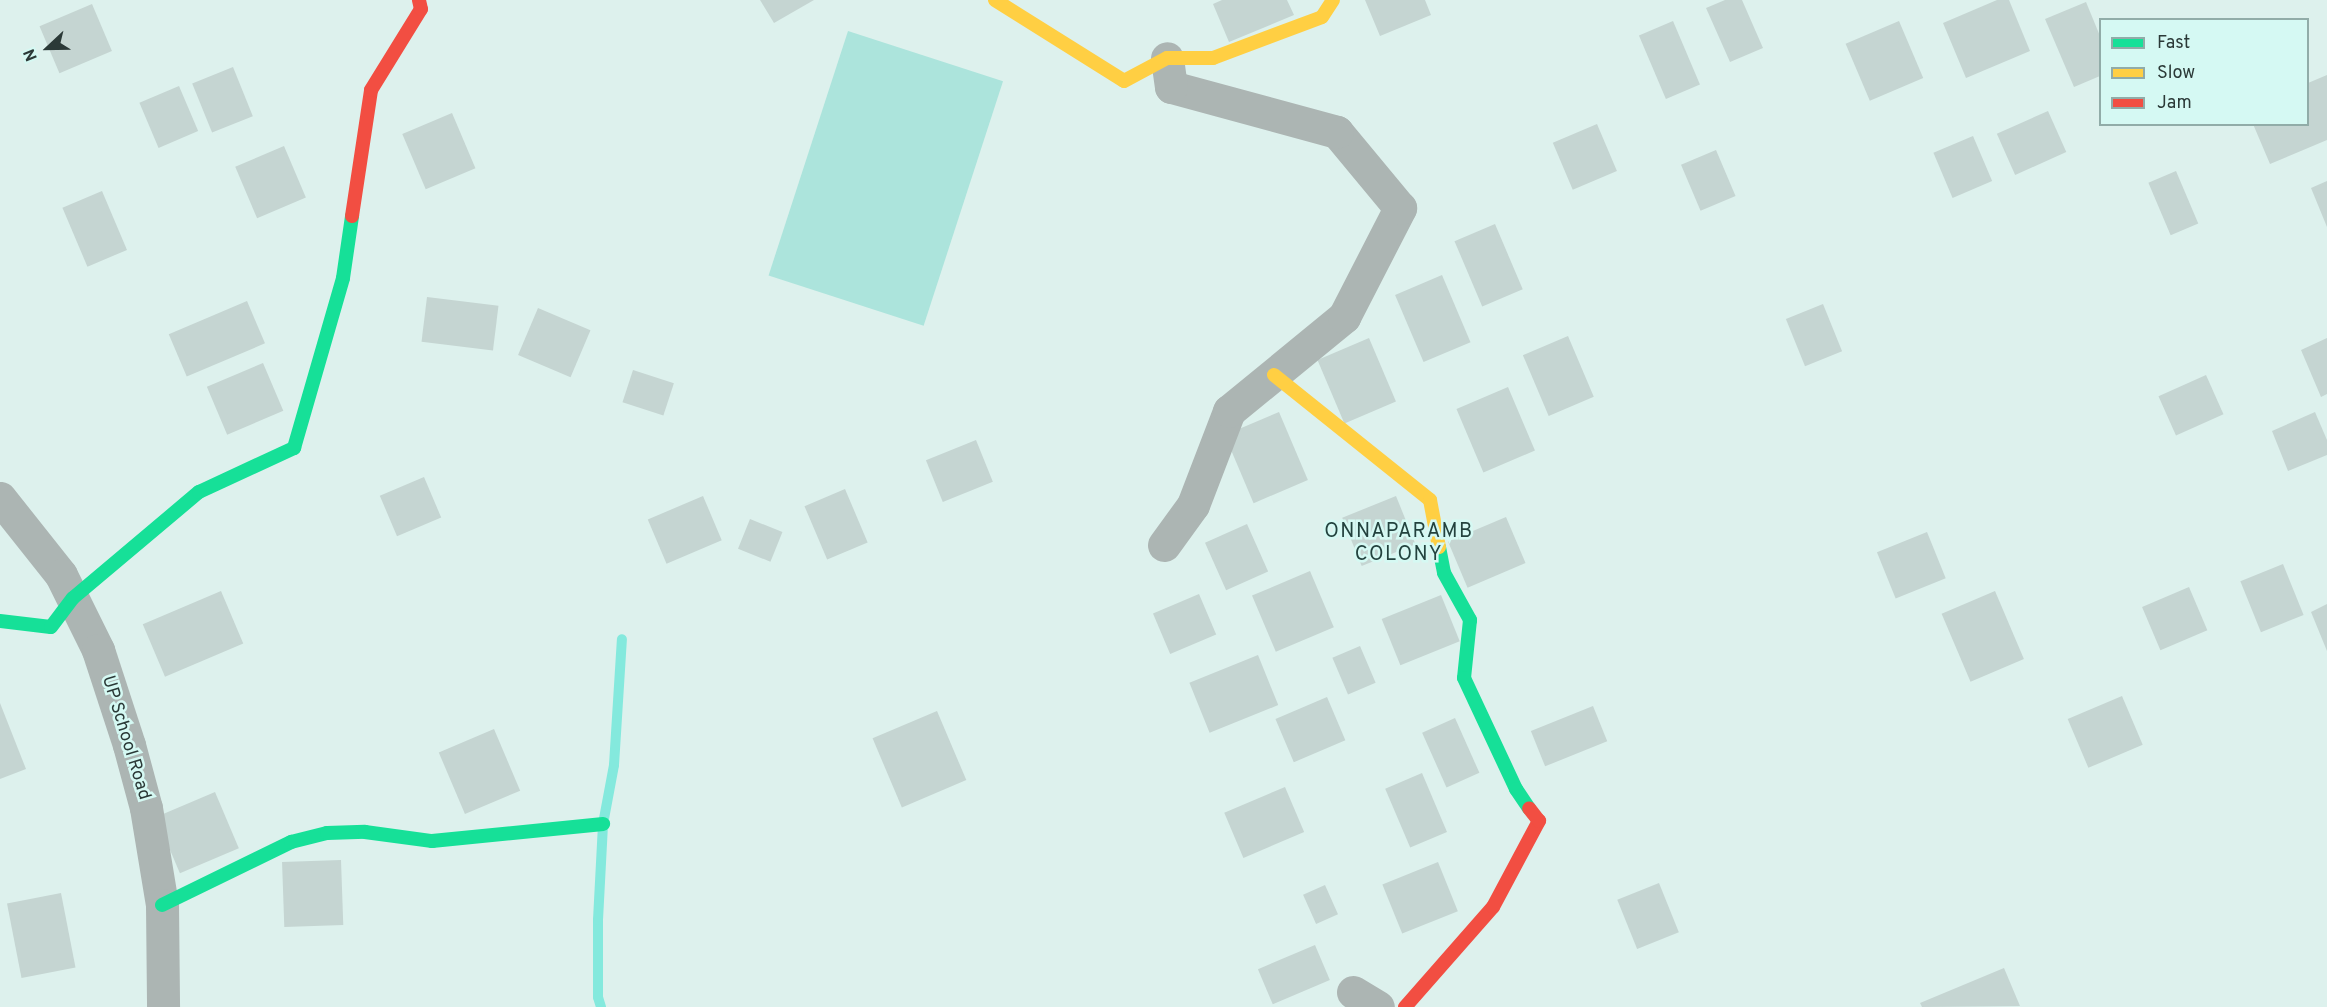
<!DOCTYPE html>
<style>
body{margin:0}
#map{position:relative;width:2327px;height:1007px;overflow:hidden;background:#ddf1ed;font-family:Overpass,sans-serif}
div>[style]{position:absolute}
.green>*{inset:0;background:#ace4dc;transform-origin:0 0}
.stream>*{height:10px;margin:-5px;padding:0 5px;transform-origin:5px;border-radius:5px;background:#84e9dd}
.building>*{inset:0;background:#c5d5d2;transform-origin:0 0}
.street>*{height:33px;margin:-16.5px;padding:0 16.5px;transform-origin:16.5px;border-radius:16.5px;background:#acb5b3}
.fast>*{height:14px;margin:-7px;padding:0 7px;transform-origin:7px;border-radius:7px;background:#16e098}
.slow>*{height:14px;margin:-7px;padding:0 7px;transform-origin:7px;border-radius:7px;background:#ffcf43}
.jam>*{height:14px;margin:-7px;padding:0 7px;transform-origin:7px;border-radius:7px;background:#f24e42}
span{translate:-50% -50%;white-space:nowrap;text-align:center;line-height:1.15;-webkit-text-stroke:5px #d5f9f3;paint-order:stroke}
.street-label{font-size:18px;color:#2b3937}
.neighbourhood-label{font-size:20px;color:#23423e;letter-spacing:1.5px}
.legend{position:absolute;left:2099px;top:18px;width:210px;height:108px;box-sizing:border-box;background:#d5f9f3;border:2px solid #91aca8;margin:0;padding:8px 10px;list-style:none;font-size:18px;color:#2b3937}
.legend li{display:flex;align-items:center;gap:12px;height:30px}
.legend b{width:30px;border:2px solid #91aca8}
.north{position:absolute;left:18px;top:18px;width:60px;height:60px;-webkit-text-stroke:4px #d5f9f3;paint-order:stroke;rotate:248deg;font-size:16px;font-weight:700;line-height:24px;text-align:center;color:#2b3937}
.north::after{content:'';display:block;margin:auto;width:21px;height:27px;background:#2b3937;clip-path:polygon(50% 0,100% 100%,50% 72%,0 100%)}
</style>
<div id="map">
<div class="green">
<div style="left:848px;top:31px;width:163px;height:257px;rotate:18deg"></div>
</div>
<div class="stream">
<div style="left:601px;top:1007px;width:10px;rotate:-107deg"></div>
<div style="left:598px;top:997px;width:77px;rotate:-90deg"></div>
<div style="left:598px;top:920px;width:96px;rotate:-87deg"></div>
<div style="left:603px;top:824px;width:60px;rotate:-79.4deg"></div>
<div style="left:614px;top:765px;width:126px;rotate:-86.4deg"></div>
</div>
<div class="building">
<div style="clip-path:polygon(760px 0,814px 0,774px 23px)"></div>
<div style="clip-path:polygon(1222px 0,1287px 0,1294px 15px,1229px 42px,1213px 4px)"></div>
<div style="clip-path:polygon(1365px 0,1425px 0,1431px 15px,1380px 36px)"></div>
<div style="clip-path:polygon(1725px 0,1742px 0,1763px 48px,1730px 62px,1706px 8px)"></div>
<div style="clip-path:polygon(1997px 0,2009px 0,2030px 51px,1966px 78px,1943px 23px)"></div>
<div style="clip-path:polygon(2086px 2px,2100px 36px,2100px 76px,2074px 87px,2045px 19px)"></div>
<div style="left:92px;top:4px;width:51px;height:57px;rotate:67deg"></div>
<div style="left:1673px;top:21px;width:69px;height:37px;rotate:67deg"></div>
<div style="left:1899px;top:21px;width:62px;height:58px;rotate:67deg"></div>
<div style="left:233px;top:67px;width:53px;height:44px;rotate:68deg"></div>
<div style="clip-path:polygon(2327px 75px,2327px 140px,2270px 164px,2253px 124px,2308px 124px,2308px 83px)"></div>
<div style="left:179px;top:86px;width:49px;height:43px;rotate:67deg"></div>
<div style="left:2048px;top:111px;width:45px;height:56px;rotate:66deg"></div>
<div style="left:452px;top:113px;width:60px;height:54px;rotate:67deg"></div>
<div style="left:1597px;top:124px;width:51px;height:48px;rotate:67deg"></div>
<div style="left:1973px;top:136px;width:49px;height:43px;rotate:67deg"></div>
<div style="left:284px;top:146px;width:56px;height:53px;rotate:67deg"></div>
<div style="left:1716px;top:150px;width:50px;height:38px;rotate:67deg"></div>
<div style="left:2176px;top:171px;width:57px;height:30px;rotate:67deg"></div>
<div style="clip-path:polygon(2327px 181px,2327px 227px,2311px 188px)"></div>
<div style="left:102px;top:191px;width:64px;height:43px;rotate:67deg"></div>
<div style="left:1495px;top:224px;width:71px;height:44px;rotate:67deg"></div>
<div style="left:1442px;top:275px;width:73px;height:51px;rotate:67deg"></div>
<div style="left:427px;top:297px;width:72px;height:45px;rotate:7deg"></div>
<div style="left:247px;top:301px;width:46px;height:85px;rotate:67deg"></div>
<div style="left:1823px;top:304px;width:51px;height:40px;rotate:68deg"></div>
<div style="left:538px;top:308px;width:57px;height:51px;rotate:23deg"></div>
<div style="left:1568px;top:336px;width:66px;height:49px;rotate:67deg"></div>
<div style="left:1369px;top:338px;width:69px;height:56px;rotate:67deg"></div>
<div style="clip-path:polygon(2327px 338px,2327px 394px,2321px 397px,2301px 350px)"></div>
<div style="left:263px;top:363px;width:52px;height:61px;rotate:67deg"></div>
<div style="left:633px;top:370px;width:43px;height:34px;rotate:18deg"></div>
<div style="left:2206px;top:375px;width:43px;height:52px;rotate:66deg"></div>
<div style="left:1508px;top:387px;width:69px;height:56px;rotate:67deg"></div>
<div style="left:1279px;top:412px;width:74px;height:59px;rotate:67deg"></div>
<div style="clip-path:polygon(2315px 412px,2327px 440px,2327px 455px,2288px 471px,2272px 431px)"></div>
<div style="left:976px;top:440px;width:45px;height:54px;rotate:68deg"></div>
<div style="left:424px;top:477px;width:44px;height:48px;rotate:67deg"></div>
<div style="left:845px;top:489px;width:58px;height:44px;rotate:67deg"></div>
<div style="left:703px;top:496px;width:48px;height:60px;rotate:67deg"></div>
<div style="left:1396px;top:496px;width:52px;height:58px;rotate:68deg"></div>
<div style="left:1506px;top:517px;width:50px;height:63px;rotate:67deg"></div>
<div style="left:750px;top:519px;width:35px;height:32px;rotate:22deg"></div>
<div style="left:1247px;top:524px;width:52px;height:46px;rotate:66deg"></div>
<div style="left:1927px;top:532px;width:50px;height:54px;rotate:68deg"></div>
<div style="left:2283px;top:564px;width:55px;height:46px;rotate:68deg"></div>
<div style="left:1310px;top:571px;width:61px;height:63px;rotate:67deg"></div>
<div style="left:2189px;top:587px;width:47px;height:51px;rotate:67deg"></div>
<div style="left:221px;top:591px;width:57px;height:85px;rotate:67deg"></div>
<div style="left:1995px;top:591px;width:74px;height:58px;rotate:67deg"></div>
<div style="left:1199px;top:594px;width:44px;height:50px;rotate:67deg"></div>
<div style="left:1441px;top:595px;width:50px;height:64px;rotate:68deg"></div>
<div style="clip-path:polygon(2327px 604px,2327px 651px,2311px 612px)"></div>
<div style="left:1360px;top:646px;width:40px;height:30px;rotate:67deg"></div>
<div style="left:1258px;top:655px;width:54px;height:74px;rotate:68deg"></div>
<div style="left:2122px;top:696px;width:53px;height:59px;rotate:67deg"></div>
<div style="left:1327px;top:697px;width:47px;height:56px;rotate:67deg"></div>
<div style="clip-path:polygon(0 703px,26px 769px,0 779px)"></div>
<div style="left:1593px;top:706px;width:38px;height:67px;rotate:68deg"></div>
<div style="left:937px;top:711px;width:75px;height:70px;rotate:67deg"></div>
<div style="left:1455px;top:718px;width:60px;height:36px;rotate:66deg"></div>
<div style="left:494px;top:729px;width:67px;height:60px;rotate:67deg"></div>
<div style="left:1422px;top:773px;width:64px;height:40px;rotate:67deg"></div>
<div style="left:1285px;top:787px;width:49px;height:66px;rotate:67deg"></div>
<div style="left:215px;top:792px;width:61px;height:64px;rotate:67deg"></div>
<div style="left:341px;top:860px;width:65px;height:59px;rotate:88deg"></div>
<div style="left:1438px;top:862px;width:53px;height:60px;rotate:68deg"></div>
<div style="left:1659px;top:883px;width:53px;height:45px;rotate:68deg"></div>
<div style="left:1325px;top:885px;width:32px;height:24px;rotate:66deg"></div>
<div style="left:61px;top:893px;width:76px;height:55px;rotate:79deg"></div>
<div style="left:1315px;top:945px;width:38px;height:62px;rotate:67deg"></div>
<div style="clip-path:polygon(2004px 968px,2020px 1006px,1922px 1007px,1920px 1003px)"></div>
</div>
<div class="street">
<div style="left:0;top:498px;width:98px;rotate:51.6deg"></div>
<div style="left:61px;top:575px;width:84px;rotate:63.7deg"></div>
<div style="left:98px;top:650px;width:100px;rotate:71.9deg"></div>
<div style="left:129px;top:745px;width:65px;rotate:74.9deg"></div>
<div style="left:146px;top:808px;width:98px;rotate:80.6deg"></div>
<div style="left:162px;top:905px;width:102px;rotate:89.4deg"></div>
<div style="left:1164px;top:545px;width:49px;rotate:-54.1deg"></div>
<div style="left:1193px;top:505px;width:101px;rotate:-69deg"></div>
<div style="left:1229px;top:411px;width:149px;rotate:-39.3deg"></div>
<div style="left:1344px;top:317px;width:123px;rotate:-62.8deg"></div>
<div style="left:1400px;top:208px;width:99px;rotate:-129.7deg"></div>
<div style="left:1337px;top:132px;width:172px;rotate:-164.8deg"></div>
<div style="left:1171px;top:87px;width:29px;rotate:-98deg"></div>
<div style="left:1353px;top:992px;width:29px;rotate:31deg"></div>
</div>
<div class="fast">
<div style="left:1439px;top:547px;width:26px;rotate:79deg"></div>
<div style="left:1444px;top:573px;width:54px;rotate:61deg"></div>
<div style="left:1470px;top:620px;width:58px;rotate:95.9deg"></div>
<div style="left:1464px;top:678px;width:123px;rotate:64.9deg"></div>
<div style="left:1516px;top:789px;width:23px;rotate:56deg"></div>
<div style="left:0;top:621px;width:51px;rotate:6.7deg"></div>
<div style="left:51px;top:627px;width:36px;rotate:-53deg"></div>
<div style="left:73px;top:598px;width:165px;rotate:-40.1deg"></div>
<div style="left:199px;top:492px;width:105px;rotate:-24.9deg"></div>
<div style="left:294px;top:448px;width:177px;rotate:-73.9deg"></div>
<div style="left:343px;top:278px;width:63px;rotate:-81.7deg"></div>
<div style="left:162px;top:905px;width:144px;rotate:-26deg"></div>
<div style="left:291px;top:842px;width:37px;rotate:-14deg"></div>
<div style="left:327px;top:833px;width:38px;rotate:-2deg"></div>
<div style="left:365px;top:832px;width:68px;rotate:7.7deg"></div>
<div style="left:432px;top:841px;width:172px;rotate:-5.7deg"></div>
</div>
<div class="slow">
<div style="left:995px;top:0;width:152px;rotate:32.1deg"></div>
<div style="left:1124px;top:81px;width:49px;rotate:-28.1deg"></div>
<div style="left:1167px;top:58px;width:46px"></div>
<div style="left:1213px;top:58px;width:116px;rotate:-20.6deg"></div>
<div style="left:1322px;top:17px;width:20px;rotate:-57deg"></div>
<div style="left:1274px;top:375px;width:200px;rotate:38.7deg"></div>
<div style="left:1430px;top:500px;width:48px;rotate:79.2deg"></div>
</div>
<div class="jam">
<div style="left:352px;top:216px;width:127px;rotate:-81.4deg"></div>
<div style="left:371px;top:90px;width:95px;rotate:-58.3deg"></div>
<div style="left:421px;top:9px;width:9px;rotate:-103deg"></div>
<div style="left:1405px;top:1007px;width:133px;rotate:-48.7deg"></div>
<div style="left:1493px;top:907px;width:98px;rotate:-61.9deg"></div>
<div style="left:1539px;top:821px;width:16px;rotate:-128deg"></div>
</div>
<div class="street-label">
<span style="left:125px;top:738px;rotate:73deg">UP School Road</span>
</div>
<div class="neighbourhood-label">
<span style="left:1399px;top:544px">ONNAPARAMB<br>COLONY</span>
</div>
<ul class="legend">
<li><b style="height:8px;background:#16e098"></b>Fast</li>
<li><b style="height:8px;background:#ffcf43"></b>Slow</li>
<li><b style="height:8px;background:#f24e42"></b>Jam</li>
</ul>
<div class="north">N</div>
</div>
